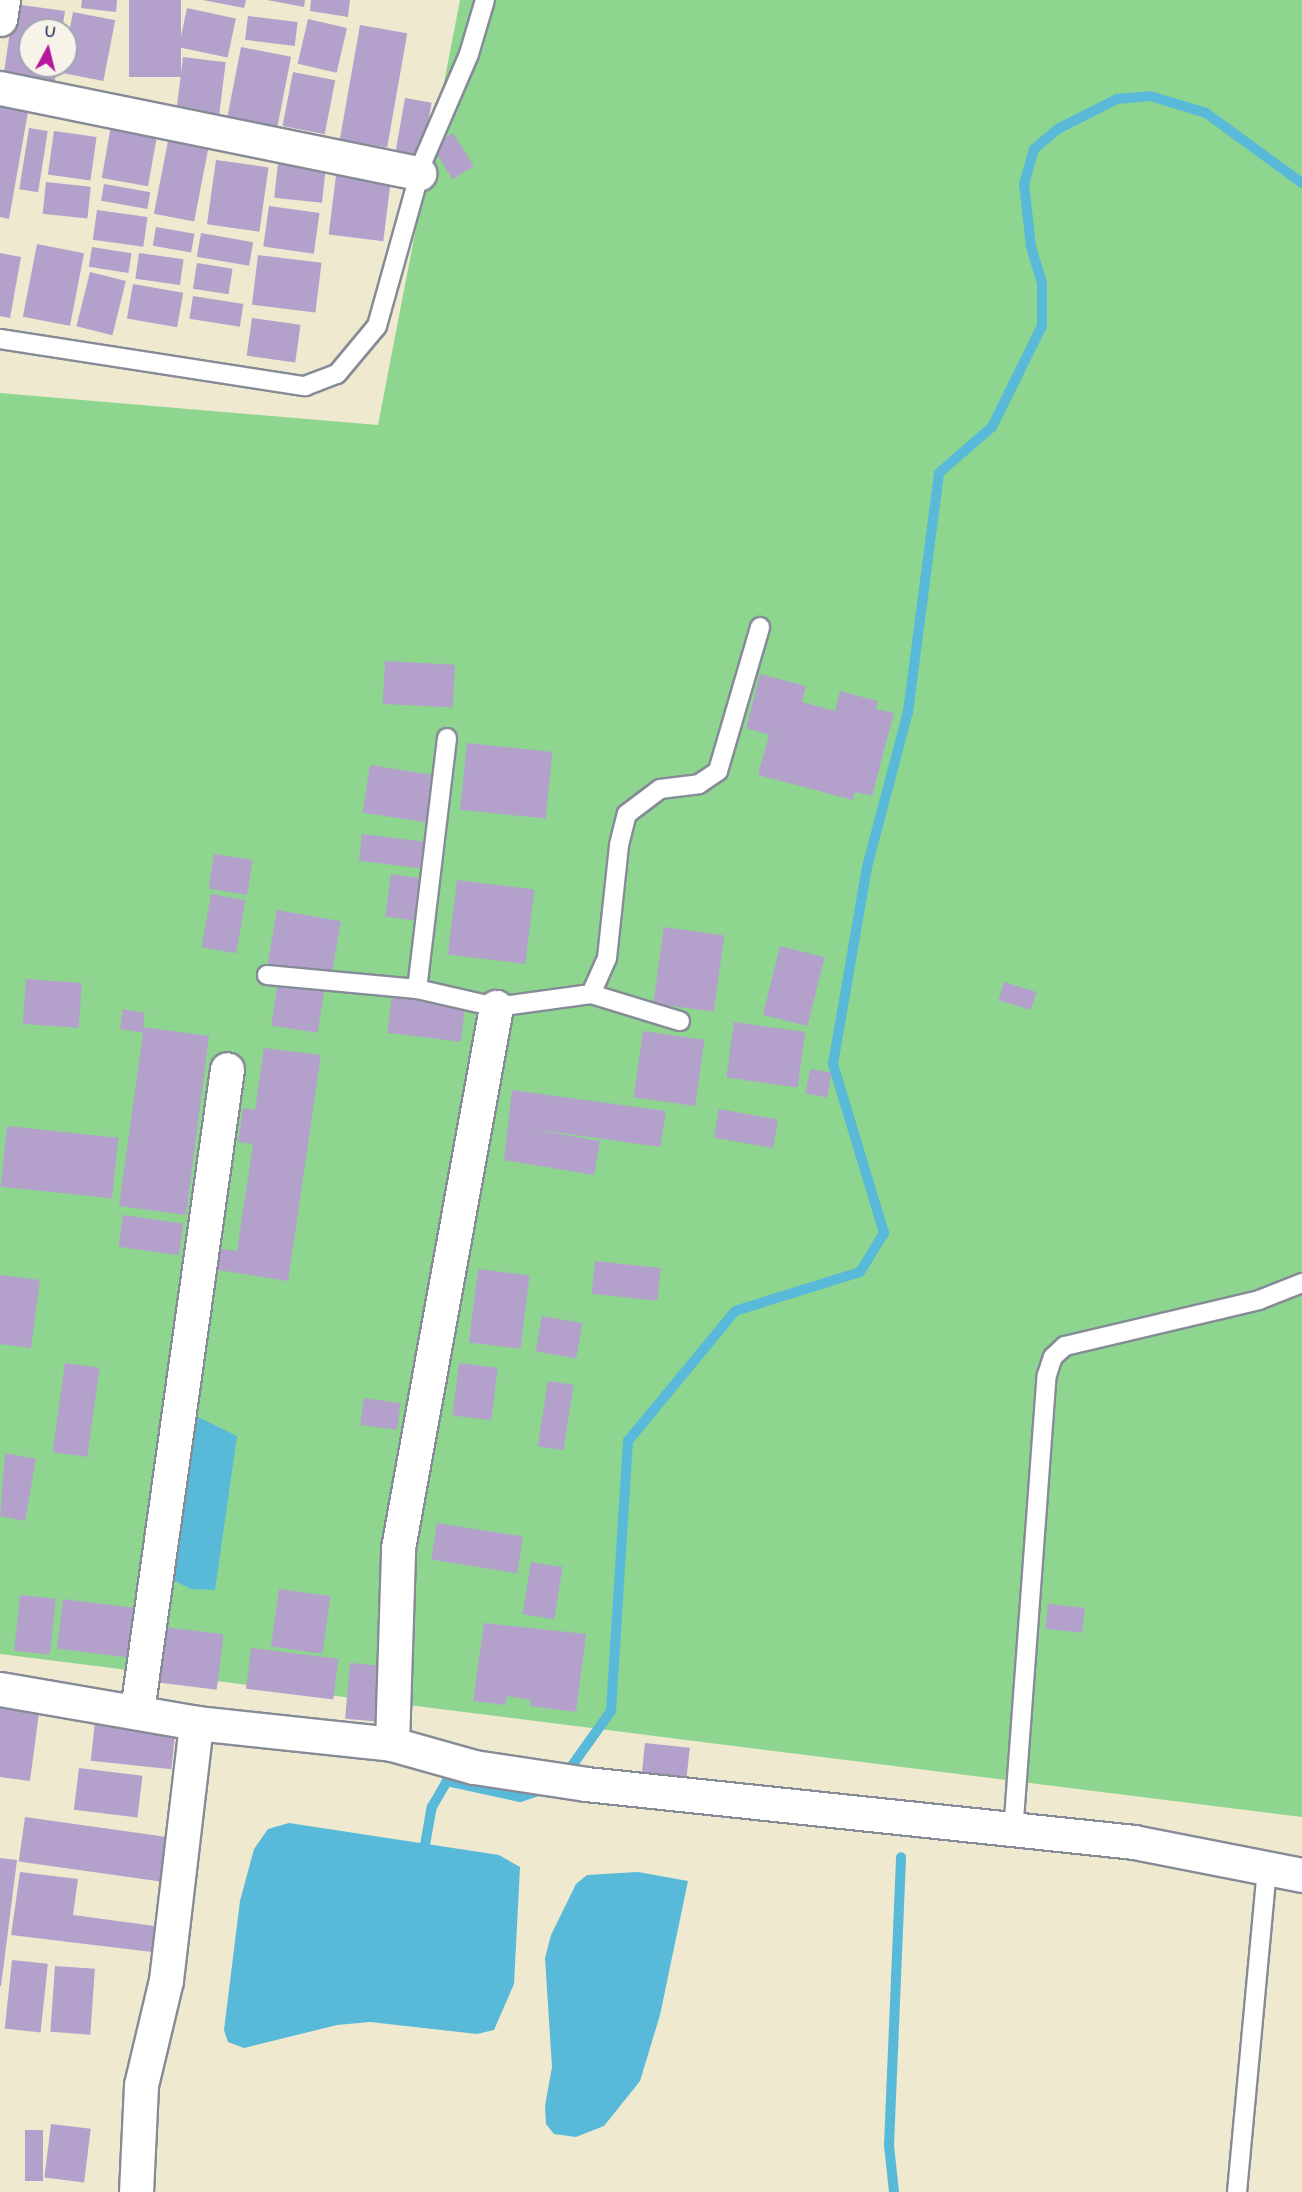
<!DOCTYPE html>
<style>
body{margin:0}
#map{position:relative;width:1302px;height:2192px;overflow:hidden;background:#efe9d0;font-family:"Comic Neue",sans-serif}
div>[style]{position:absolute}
.green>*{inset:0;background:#8ed58f}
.water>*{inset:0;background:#59b9d8}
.stream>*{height:10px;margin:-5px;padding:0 5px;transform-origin:5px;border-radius:5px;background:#59b9d8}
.building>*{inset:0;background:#b3a1cc;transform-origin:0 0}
.roads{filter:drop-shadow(2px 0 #858c97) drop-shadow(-2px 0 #858c97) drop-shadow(0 2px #858c97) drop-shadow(0 -2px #858c97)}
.service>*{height:18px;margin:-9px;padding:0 9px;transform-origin:9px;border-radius:9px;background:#fff}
.minor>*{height:33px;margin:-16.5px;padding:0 16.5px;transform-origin:16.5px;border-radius:16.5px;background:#fff}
span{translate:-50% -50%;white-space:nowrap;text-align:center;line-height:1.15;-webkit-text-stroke:4.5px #f7f3e8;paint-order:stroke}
.north{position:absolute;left:18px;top:18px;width:60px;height:60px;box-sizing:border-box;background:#f7f3e8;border:2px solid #9fa5b1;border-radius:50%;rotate:7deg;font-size:16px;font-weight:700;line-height:24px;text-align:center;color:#1b2f5e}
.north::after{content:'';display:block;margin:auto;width:21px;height:27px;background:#b5179e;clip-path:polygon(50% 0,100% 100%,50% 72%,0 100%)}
</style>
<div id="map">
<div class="green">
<div style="clip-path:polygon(460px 0,1302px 0,1302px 1817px,0 1654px,0 393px,378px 425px)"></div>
</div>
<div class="water">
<div style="clip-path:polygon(190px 1413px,237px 1436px,215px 1590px,191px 1589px,165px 1576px)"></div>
<div style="clip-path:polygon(289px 1823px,499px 1855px,520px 1867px,514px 1984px,494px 2030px,477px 2034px,370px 2022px,337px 2025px,244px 2048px,228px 2042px,224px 2030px,240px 1901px,254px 1849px,268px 1829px)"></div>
<div style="clip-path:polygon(638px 1872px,688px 1881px,660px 2015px,640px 2081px,604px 2126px,576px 2137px,554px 2134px,546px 2124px,545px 2106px,552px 2067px,545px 1958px,551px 1935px,576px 1884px,587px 1875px)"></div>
</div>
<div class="stream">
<div style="left:571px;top:1767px;width:69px;rotate:-54.5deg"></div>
<div style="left:611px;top:1711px;width:271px;rotate:-86.4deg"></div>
<div style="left:628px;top:1441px;width:168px;rotate:-50.5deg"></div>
<div style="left:735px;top:1311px;width:131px;rotate:-17.3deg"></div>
<div style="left:860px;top:1272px;width:46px;rotate:-58.4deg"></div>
<div style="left:884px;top:1233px;width:177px;rotate:-106.8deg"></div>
<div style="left:833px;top:1064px;width:200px;rotate:-80.2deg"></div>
<div style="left:867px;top:867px;width:160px;rotate:-75.2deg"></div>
<div style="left:908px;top:712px;width:241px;rotate:-82.6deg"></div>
<div style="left:939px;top:473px;width:70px;rotate:-41deg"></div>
<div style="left:992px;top:427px;width:113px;rotate:-63.7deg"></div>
<div style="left:1042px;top:326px;width:43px;rotate:-90deg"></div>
<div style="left:1042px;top:283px;width:39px;rotate:-107deg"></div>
<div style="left:1031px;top:246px;width:62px;rotate:-96.4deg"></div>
<div style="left:1024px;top:184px;width:36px;rotate:-74deg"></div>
<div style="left:1034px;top:149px;width:31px;rotate:-40deg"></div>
<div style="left:1058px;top:129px;width:66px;rotate:-27deg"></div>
<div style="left:1117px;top:99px;width:33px;rotate:-5deg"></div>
<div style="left:1150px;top:96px;width:59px;rotate:16.9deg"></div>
<div style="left:1206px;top:113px;width:119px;rotate:36.1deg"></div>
<div style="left:425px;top:1845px;width:39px;rotate:-80deg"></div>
<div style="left:432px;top:1807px;width:30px;rotate:-60deg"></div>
<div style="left:447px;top:1781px;width:75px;rotate:12.4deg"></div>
<div style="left:520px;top:1797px;width:29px;rotate:-18deg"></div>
<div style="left:894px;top:2192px;width:47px;rotate:-96.1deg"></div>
<div style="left:889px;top:2145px;width:288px;rotate:-87.6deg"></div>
</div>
<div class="building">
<div style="clip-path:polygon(82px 0,117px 0,116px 12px,81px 8px)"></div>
<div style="left:129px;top:0;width:52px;height:77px"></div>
<div style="clip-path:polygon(203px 0,246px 0,244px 8px)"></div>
<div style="clip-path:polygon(267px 0,305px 0,304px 7px)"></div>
<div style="clip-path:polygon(311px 0,350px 0,348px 17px,310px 11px)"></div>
<div style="clip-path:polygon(14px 4px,65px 11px,62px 30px,30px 30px,30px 66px,57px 66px,54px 86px,3px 79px)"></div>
<div style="left:187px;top:8px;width:50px;height:40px;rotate:12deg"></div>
<div style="left:73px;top:12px;width:43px;height:62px;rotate:11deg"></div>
<div style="left:248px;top:16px;width:50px;height:24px;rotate:7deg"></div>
<div style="left:308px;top:19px;width:40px;height:46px;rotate:13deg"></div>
<div style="left:360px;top:25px;width:48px;height:116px;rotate:10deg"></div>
<div style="left:241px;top:47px;width:51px;height:76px;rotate:11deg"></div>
<div style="left:183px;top:57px;width:43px;height:55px;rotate:7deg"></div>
<div style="left:293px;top:72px;width:43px;height:55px;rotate:11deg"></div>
<div style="left:405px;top:98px;width:27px;height:56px;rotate:10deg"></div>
<div style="clip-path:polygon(0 107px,28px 112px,9px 219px,0 217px)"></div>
<div style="left:112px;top:120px;width:47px;height:59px;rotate:10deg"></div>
<div style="left:29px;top:128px;width:19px;height:62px;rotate:9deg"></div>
<div style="left:54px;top:131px;width:43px;height:44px;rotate:8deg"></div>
<div style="left:453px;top:133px;width:39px;height:25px;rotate:58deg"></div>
<div style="left:168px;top:141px;width:41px;height:74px;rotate:11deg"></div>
<div style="left:279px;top:153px;width:48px;height:45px;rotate:6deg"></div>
<div style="left:216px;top:160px;width:53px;height:65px;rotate:8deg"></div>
<div style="left:337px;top:167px;width:55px;height:68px;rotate:7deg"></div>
<div style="left:46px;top:182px;width:45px;height:32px;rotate:6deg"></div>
<div style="left:104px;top:184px;width:47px;height:17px;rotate:10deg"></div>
<div style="left:269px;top:206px;width:51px;height:41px;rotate:8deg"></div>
<div style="left:97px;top:210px;width:51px;height:30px;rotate:8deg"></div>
<div style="left:156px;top:227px;width:39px;height:19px;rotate:10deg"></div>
<div style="left:201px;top:233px;width:53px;height:24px;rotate:10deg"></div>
<div style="left:37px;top:244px;width:48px;height:74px;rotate:11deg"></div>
<div style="left:92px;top:247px;width:40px;height:20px;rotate:9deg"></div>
<div style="clip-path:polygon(0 253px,21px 257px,10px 318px,0 316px)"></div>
<div style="left:139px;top:253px;width:45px;height:26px;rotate:8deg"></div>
<div style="left:258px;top:255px;width:64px;height:50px;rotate:7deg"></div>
<div style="left:197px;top:263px;width:36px;height:26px;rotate:9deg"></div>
<div style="left:90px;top:272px;width:37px;height:56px;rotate:14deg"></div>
<div style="left:133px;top:284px;width:51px;height:35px;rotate:10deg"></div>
<div style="left:193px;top:296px;width:51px;height:23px;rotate:9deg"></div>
<div style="left:252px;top:318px;width:49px;height:38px;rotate:8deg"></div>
<div style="left:385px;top:661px;width:70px;height:43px;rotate:3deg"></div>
<div style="clip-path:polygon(760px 674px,806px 686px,802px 702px,835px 711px,840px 691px,878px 701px,876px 709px,894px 713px,872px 796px,855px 792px,853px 800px,758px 775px,769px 735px,746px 728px)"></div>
<div style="left:467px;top:743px;width:86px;height:67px;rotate:6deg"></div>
<div style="left:370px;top:765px;width:66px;height:48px;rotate:9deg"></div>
<div style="left:362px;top:834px;width:65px;height:27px;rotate:7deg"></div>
<div style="left:214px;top:854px;width:39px;height:35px;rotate:9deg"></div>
<div style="left:391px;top:874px;width:29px;height:43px;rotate:8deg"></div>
<div style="left:457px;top:880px;width:78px;height:75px;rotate:7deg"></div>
<div style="left:211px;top:894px;width:35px;height:54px;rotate:10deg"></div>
<div style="left:277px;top:910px;width:65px;height:54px;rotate:10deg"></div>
<div style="left:664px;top:927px;width:61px;height:77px;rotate:8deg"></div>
<div style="left:780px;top:946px;width:46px;height:71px;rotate:14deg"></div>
<div style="left:26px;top:979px;width:56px;height:45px;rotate:4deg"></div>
<div style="left:278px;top:982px;width:47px;height:44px;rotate:9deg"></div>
<div style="left:1004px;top:982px;width:34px;height:19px;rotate:17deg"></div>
<div style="left:392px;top:995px;width:74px;height:38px;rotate:7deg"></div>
<div style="clip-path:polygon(123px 1009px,145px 1013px,143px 1027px,209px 1036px,186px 1215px,119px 1206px,143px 1033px,120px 1029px)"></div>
<div style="left:734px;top:1022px;width:72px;height:56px;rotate:8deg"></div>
<div style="left:643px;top:1031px;width:62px;height:67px;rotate:8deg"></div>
<div style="clip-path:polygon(264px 1048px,321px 1055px,288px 1281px,218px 1270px,221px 1249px,237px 1251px,253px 1144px,238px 1142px,243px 1108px,255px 1110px)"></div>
<div style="left:810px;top:1069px;width:22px;height:25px;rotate:10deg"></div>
<div style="clip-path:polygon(512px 1090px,666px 1111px,660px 1147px,533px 1129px,600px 1141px,594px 1175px,504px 1160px)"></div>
<div style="left:719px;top:1109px;width:60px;height:29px;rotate:10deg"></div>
<div style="left:7px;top:1126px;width:112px;height:61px;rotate:6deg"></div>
<div style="left:123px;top:1215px;width:61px;height:32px;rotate:8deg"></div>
<div style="left:595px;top:1261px;width:66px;height:33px;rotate:6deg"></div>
<div style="left:478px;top:1269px;width:52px;height:74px;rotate:7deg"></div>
<div style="clip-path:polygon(0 1275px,40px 1280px,31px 1348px,0 1344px)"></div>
<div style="left:542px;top:1316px;width:41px;height:36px;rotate:10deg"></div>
<div style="left:65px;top:1363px;width:35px;height:90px;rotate:8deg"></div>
<div style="left:459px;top:1363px;width:39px;height:53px;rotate:7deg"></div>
<div style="left:548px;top:1381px;width:26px;height:66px;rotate:9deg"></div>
<div style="left:364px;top:1398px;width:37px;height:27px;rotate:8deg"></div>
<div style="clip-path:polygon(5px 1453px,36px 1459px,25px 1521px,0 1516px)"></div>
<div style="left:437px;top:1523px;width:87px;height:37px;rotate:9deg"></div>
<div style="left:531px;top:1562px;width:32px;height:53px;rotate:9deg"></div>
<div style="left:279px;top:1589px;width:52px;height:58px;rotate:8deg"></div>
<div style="left:20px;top:1595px;width:36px;height:56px;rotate:6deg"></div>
<div style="left:63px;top:1599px;width:71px;height:50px;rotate:7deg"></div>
<div style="left:1048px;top:1604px;width:37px;height:25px;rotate:6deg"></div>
<div style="clip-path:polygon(484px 1623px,586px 1634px,576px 1712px,530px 1706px,531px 1700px,507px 1696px,505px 1705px,473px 1701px)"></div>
<div style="left:157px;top:1626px;width:67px;height:56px;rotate:7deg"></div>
<div style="left:251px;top:1648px;width:88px;height:41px;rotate:7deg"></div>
<div style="left:350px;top:1663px;width:34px;height:56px;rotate:5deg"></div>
<div style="clip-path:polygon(0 1700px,40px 1705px,30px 1781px,0 1777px)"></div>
<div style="left:95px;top:1721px;width:81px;height:40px;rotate:6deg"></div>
<div style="left:645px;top:1743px;width:45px;height:32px;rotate:6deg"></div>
<div style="left:79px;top:1768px;width:64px;height:42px;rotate:7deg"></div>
<div style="left:25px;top:1817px;width:152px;height:45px;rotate:8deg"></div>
<div style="clip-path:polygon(0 1858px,17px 1860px,1px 1986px,0 1986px)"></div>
<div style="clip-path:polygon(20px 1872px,78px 1879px,73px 1915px,155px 1926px,152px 1952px,11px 1935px)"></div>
<div style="left:12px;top:1960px;width:36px;height:69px;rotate:6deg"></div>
<div style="left:55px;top:1966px;width:40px;height:66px;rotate:4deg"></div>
<div style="left:51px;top:2124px;width:40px;height:54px;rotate:7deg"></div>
<div style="left:25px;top:2130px;width:18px;height:51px"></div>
</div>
<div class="roads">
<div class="service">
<div style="left:0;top:339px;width:309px;rotate:8.8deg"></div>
<div style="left:305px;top:386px;width:34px;rotate:-21deg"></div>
<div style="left:337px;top:374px;width:62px;rotate:-50.2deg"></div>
<div style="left:377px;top:326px;width:171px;rotate:-74.4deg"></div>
<div style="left:423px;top:161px;width:116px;rotate:-66.7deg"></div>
<div style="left:469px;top:54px;width:56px;rotate:-73.5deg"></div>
<div style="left:447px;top:738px;width:253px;rotate:96.8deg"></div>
<div style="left:417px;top:989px;width:81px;rotate:12.8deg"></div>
<div style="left:496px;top:1007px;width:96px;rotate:-7.8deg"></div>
<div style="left:591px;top:994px;width:39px;rotate:-66deg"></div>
<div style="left:607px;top:958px;width:114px;rotate:-83.9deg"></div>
<div style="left:619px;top:845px;width:32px;rotate:-76deg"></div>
<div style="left:627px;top:814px;width:41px;rotate:-37.1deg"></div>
<div style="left:660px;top:789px;width:39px;rotate:-7deg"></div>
<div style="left:699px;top:784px;width:23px;rotate:-34deg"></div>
<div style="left:718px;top:771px;width:150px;rotate:-73.7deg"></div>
<div style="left:267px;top:975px;width:151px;rotate:5.3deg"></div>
<div style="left:591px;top:994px;width:93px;rotate:16.9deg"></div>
<div style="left:1013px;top:1833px;width:459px;rotate:-85.8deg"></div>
<div style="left:1047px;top:1375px;width:19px;rotate:-72deg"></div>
<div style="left:1053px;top:1357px;width:16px;rotate:-43deg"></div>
<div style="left:1065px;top:1346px;width:199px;rotate:-13.3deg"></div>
<div style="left:1259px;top:1300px;width:46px;rotate:-21.6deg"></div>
<div style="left:1237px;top:2192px;width:322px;rotate:-84.7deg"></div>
</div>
<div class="minor">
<div style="left:0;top:19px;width:19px;rotate:-81deg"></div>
<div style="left:0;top:88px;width:428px;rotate:11.5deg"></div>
<div style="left:0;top:1689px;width:199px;rotate:9.8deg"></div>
<div style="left:196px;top:1723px;width:197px;rotate:6.1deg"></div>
<div style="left:392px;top:1744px;width:85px;rotate:15.7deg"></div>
<div style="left:474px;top:1767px;width:113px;rotate:8.6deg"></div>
<div style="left:586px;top:1784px;width:551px;rotate:6.04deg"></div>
<div style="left:1134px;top:1842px;width:171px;rotate:11.1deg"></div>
<div style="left:137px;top:1711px;width:648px;rotate:-82.02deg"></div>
<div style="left:392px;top:1744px;width:196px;rotate:-88.2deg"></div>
<div style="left:398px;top:1548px;width:550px;rotate:-79.73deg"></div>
<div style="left:136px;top:2192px;width:107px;rotate:-87.3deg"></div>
<div style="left:141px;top:2085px;width:108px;rotate:-76.6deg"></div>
<div style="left:166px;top:1980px;width:259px;rotate:-83.3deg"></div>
</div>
</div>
<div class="north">U</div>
</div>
